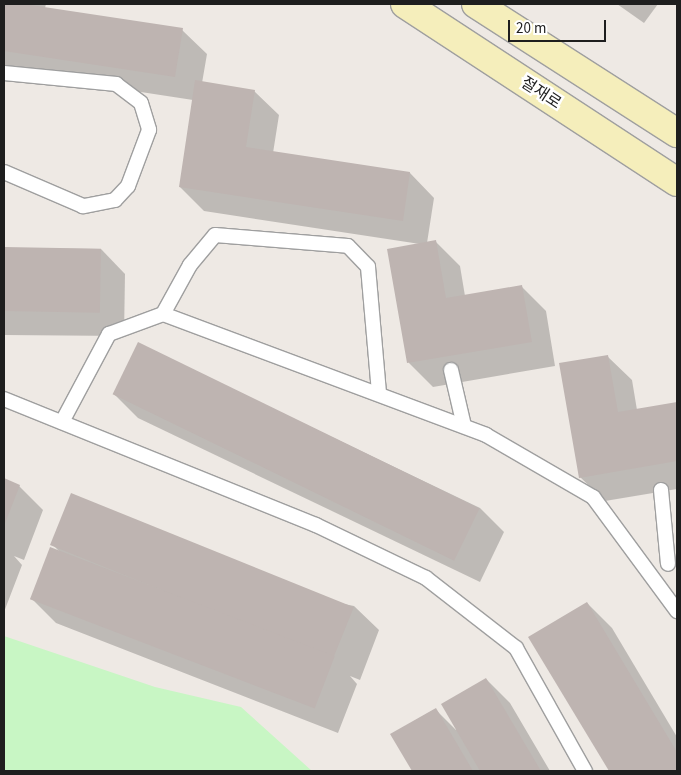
<!DOCTYPE html>
<meta charset="utf-8">
<style>
body{margin:0}
#map{position:relative;width:681px;height:775px;overflow:hidden;background:#eee9e4;font-family:"Source Sans 3","Noto Sans KR",sans-serif}
div>[style]{position:absolute}
.park>*{inset:0;background:#c8f6c4}
.shadow>*{inset:0;background:#0003}
.building>*{inset:0;background:#beb4b1;transform-origin:0 0}
.roads{filter:drop-shadow(1px 0 #9f9f9f) drop-shadow(-1px 0 #9f9f9f) drop-shadow(0 1px #9f9f9f) drop-shadow(0 -1px #9f9f9f)}
.lane>*{height:14px;margin:-7px;padding:0 7px;transform-origin:7px;border-radius:7px;background:#fff}
.secondary>*{height:28px;margin:-14px;padding:0 14px;transform-origin:14px;border-radius:14px;background:#f5eebb}
span{translate:-50% -50%;white-space:nowrap;text-align:center;line-height:1.15;-webkit-text-stroke:5px #fff;paint-order:stroke}
.street-label{font-size:16px;color:#1e1e1e}
.frame{position:absolute;inset:0;border:5px solid #1e1e1e;pointer-events:none}
.scale{position:absolute;left:508px;top:20px;width:98px;height:22px;box-sizing:border-box;border:2px solid #1e1e1e;border-top:0;padding-left:6px;font-size:15px;line-height:18px;white-space:nowrap;color:#1e1e1e;-webkit-text-stroke:4px #fff;paint-order:stroke}
</style>
<div id="map">
<div class="park">
<div style="clip-path:polygon(4px 636px,155px 687px,241px 707px,312px 771px,4px 771px)"></div>
</div>
<div class="shadow">
<div style="clip-path:polygon(4px 4px,46px 4px,45px 8px,182px 30px,207px 54px,202px 83px,254px 91px,279px 115px,273px 153px,410px 173px,434px 198px,427px 243px,436px 242px,460px 266px,465px 296px,521px 286px,546px 311px,555px 366px,433px 387px,409px 363px,389px 250px,420px 244px,204px 211px,180px 187px,193px 100px,4px 71px)"></div>
<div style="clip-path:polygon(617px 4px,658px 4px,644px 23px)"></div>
<div style="clip-path:polygon(4px 248px,101px 249px,125px 274px,124px 336px,4px 335px)"></div>
<div style="clip-path:polygon(138px 344px,480px 508px,504px 532px,480px 582px,138px 418px,114px 394px)"></div>
<div style="clip-path:polygon(607px 356px,632px 380px,637px 410px,677px 403px,677px 489px,605px 501px,580px 477px)"></div>
<div style="clip-path:polygon(4px 480px,19px 486px,43px 510px,24px 560px,14px 556px,22px 565px,4px 612px)"></div>
<div style="clip-path:polygon(53px 545px,354px 606px,379px 630px,360px 680px,350px 676px,357px 684px,338px 733px,56px 623px,31px 598px,60px 552px)"></div>
<div style="clip-path:polygon(587px 603px,612px 628px,677px 737px,677px 771px,610px 771px,530px 637px)"></div>
<div style="clip-path:polygon(486px 679px,510px 703px,550px 771px,414px 771px,392px 734px,435px 709px,456px 730px)"></div>
</div>
<div class="building">
<div style="clip-path:polygon(4px 4px,24px 4px,183px 28px,175px 77px,4px 51px)"></div>
<div style="clip-path:polygon(195px 80px,255px 90px,246px 147px,410px 172px,403px 221px,179px 187px)"></div>
<div style="clip-path:polygon(436px 240px,446px 298px,522px 285px,532px 342px,407px 363px,387px 249px)"></div>
<div style="left:4px;top:247px;width:97px;height:64px;rotate:1deg"></div>
<div style="left:138px;top:342px;width:380px;height:58px;rotate:26deg"></div>
<div style="clip-path:polygon(608px 355px,618px 412px,677px 402px,677px 461px,579px 478px,559px 363px)"></div>
<div style="clip-path:polygon(4px 478px,20px 485px,4px 526px)"></div>
<div style="left:71px;top:493px;width:305px;height:56px;rotate:22deg"></div>
<div style="left:50px;top:547px;width:305px;height:56px;rotate:21deg"></div>
<div style="clip-path:polygon(587px 602px,677px 752px,677px 771px,609px 771px,528px 637px)"></div>
<div style="clip-path:polygon(486px 678px,541px 771px,480px 771px,441px 704px)"></div>
<div style="clip-path:polygon(436px 708px,473px 771px,412px 771px,390px 734px)"></div>
</div>
<div class="roads">
<div class="lane">
<div style="left:4px;top:73px;width:113px;rotate:5.6deg"></div>
<div style="left:116px;top:84px;width:31px;rotate:37deg"></div>
<div style="left:141px;top:103px;width:28px;rotate:73deg"></div>
<div style="left:149px;top:130px;width:60px;rotate:110.6deg"></div>
<div style="left:128px;top:186px;width:19px;rotate:133deg"></div>
<div style="left:115px;top:200px;width:33px;rotate:169deg"></div>
<div style="left:83px;top:206px;width:86px;rotate:-156.7deg"></div>
<div style="left:163px;top:314px;width:56px;rotate:-61.1deg"></div>
<div style="left:190px;top:265px;width:39px;rotate:-50deg"></div>
<div style="left:215px;top:235px;width:133px;rotate:4.7deg"></div>
<div style="left:348px;top:246px;width:29px;rotate:46deg"></div>
<div style="left:368px;top:267px;width:126px;rotate:85deg"></div>
<div style="left:451px;top:370px;width:57px;rotate:76.9deg"></div>
<div style="left:4px;top:399px;width:336px;rotate:22deg"></div>
<div style="left:316px;top:525px;width:122px;rotate:25.7deg"></div>
<div style="left:426px;top:578px;width:114px;rotate:37.9deg"></div>
<div style="left:516px;top:648px;width:141px;rotate:60.7deg"></div>
<div style="left:62px;top:422px;width:100px;rotate:-61.9deg"></div>
<div style="left:109px;top:334px;width:58px;rotate:-20.3deg"></div>
<div style="left:163px;top:314px;width:345px;rotate:20.5deg"></div>
<div style="left:486px;top:435px;width:124px;rotate:30.1deg"></div>
<div style="left:593px;top:497px;width:142px;rotate:53.6deg"></div>
<div style="left:661px;top:490px;width:74px;rotate:84.6deg"></div>
</div>
<div class="secondary">
<div style="left:405px;top:4px;width:325px;rotate:33.2deg"></div>
<div style="left:476px;top:4px;width:239px;rotate:32.7deg"></div>
</div>
</div>
<div class="street-label">
<span style="left:541px;top:93px;rotate:33deg">절재로</span>
</div>
<div class="frame"></div>
<div class="scale">20 m</div>
</div>
